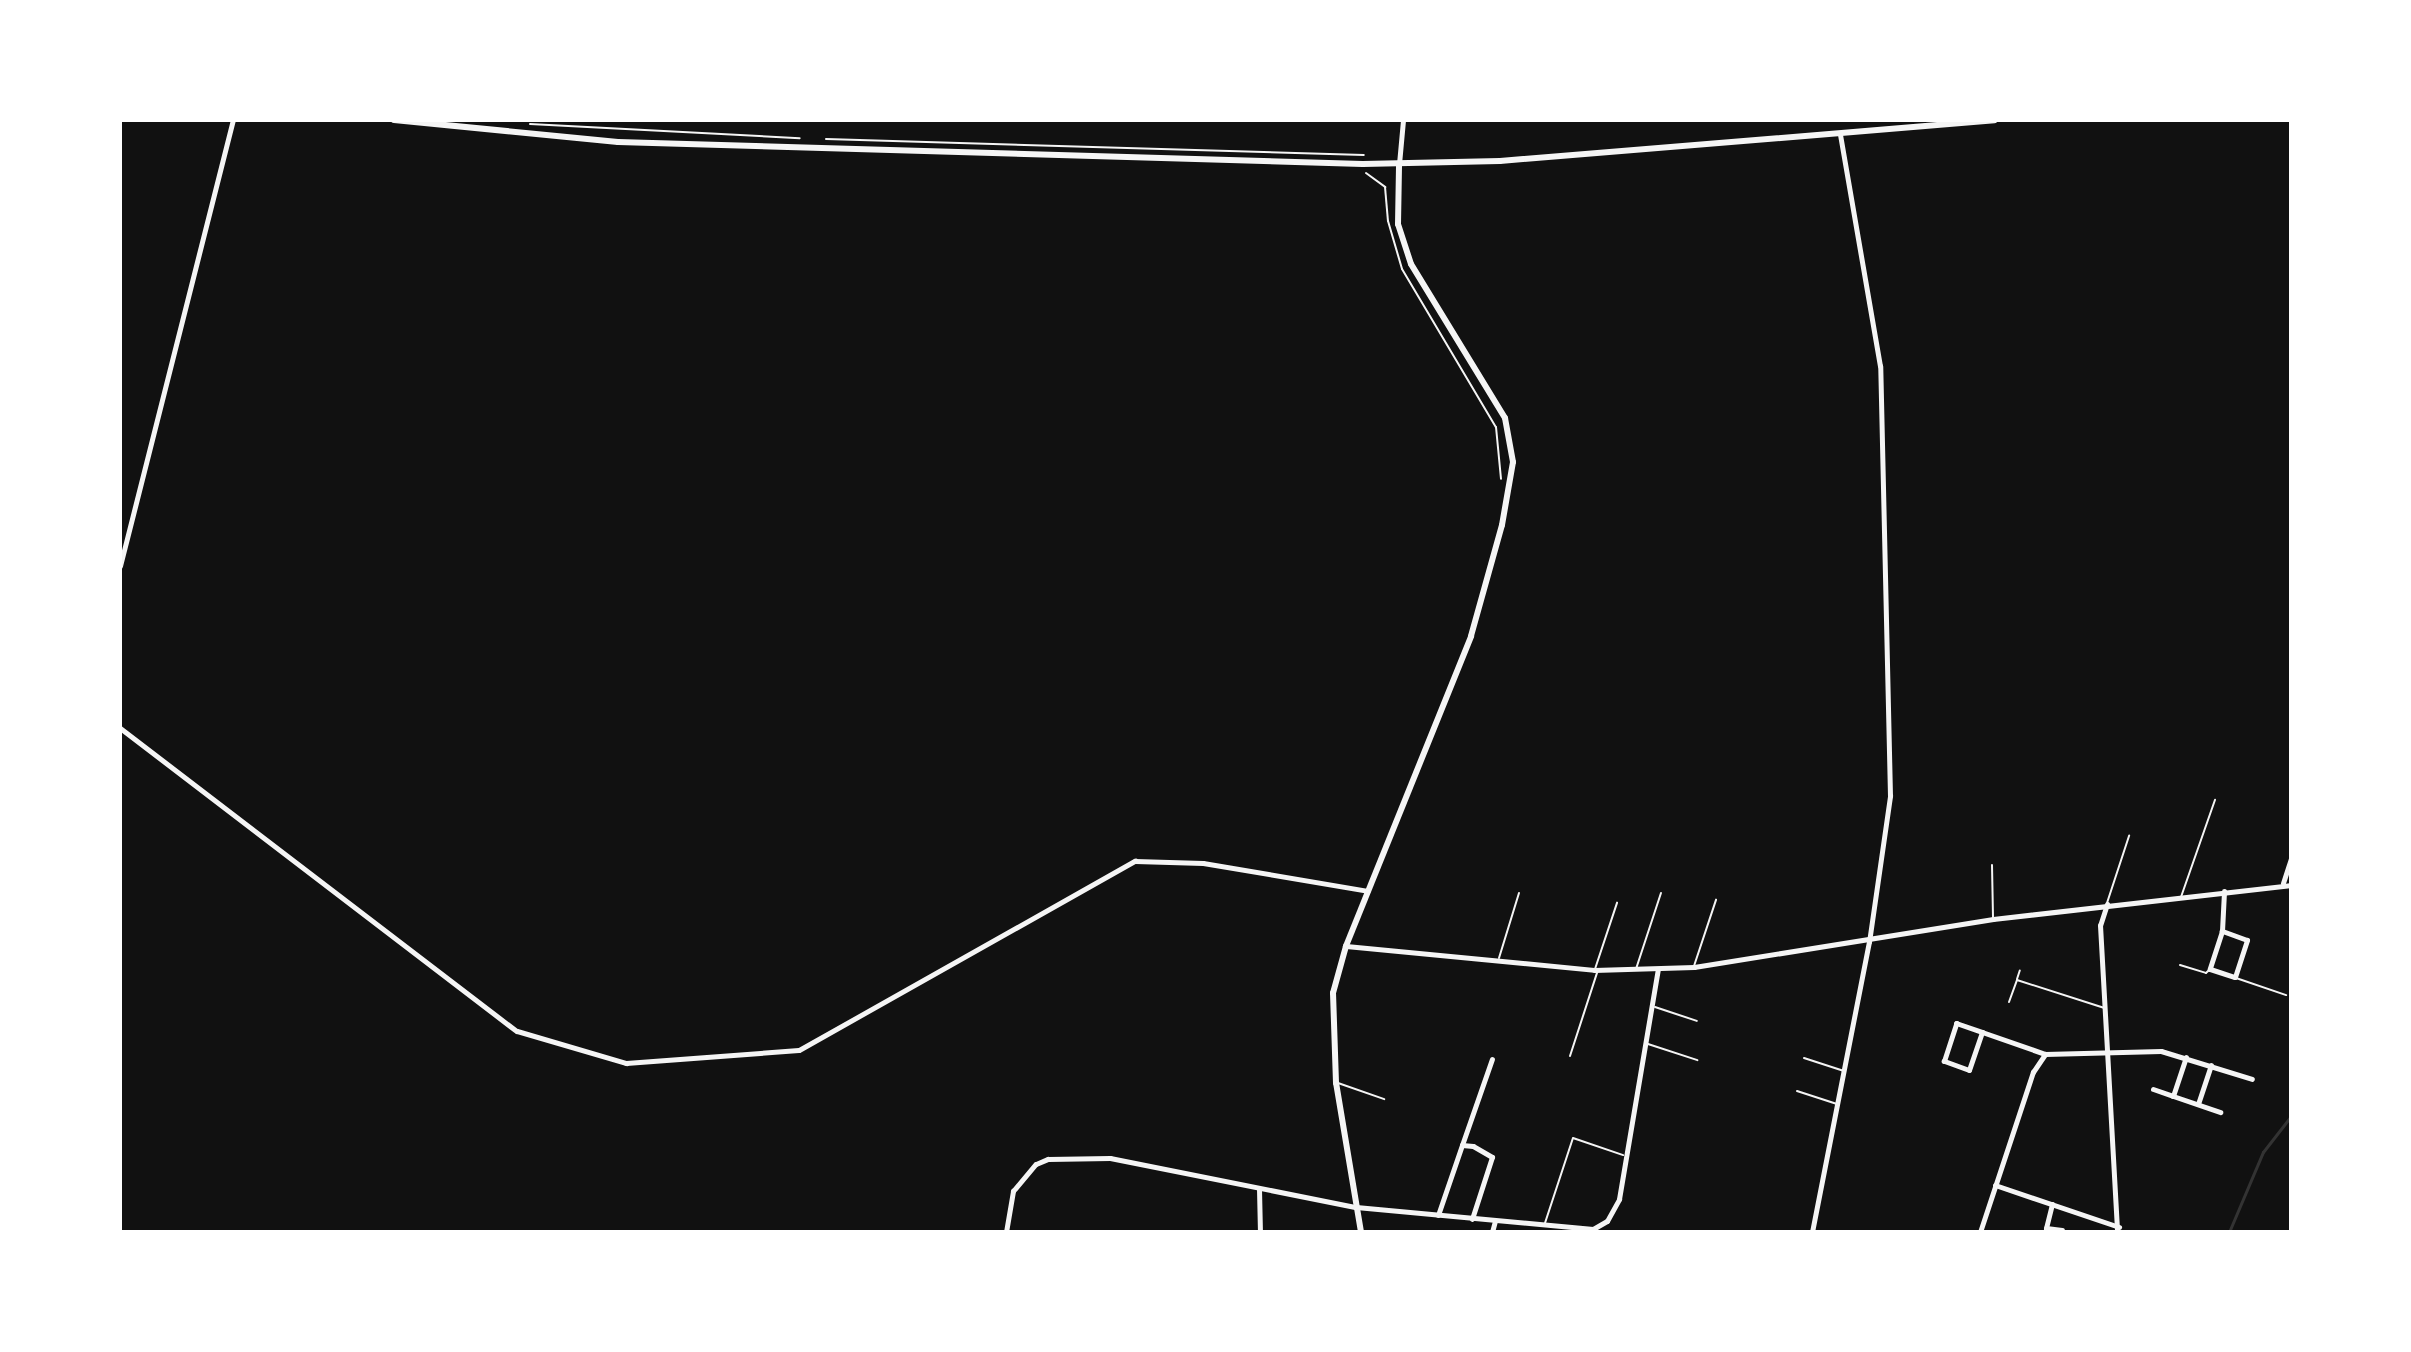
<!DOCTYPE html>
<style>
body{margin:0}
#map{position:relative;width:2411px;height:1352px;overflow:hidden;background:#111;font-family:Figtree,sans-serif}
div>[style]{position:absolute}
.stream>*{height:3px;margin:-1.5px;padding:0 1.5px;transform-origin:1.5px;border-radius:1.5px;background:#333}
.path>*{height:2px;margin:-1px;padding:0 1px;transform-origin:1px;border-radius:1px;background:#f5f5f5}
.service>*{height:2px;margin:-1px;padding:0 1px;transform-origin:1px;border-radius:1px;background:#f5f5f5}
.minor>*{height:5px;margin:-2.5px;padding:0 2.5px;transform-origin:2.5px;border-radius:2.5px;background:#f5f5f5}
.tertiary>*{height:6px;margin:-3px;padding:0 3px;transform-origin:3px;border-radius:3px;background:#f5f5f5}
span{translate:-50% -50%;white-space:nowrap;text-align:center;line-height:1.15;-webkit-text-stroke:6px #fff;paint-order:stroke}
.frame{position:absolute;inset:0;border:122px solid #fff;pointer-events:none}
</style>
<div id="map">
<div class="stream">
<div style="left:2229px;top:1232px;width:87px;rotate:-67deg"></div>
<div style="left:2263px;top:1152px;width:46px;rotate:-52.1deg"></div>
</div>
<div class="path">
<div style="left:530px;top:124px;width:270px;rotate:3deg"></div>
<div style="left:826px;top:139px;width:538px;rotate:1.7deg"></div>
<div style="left:1366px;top:173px;width:24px;rotate:36deg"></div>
<div style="left:1385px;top:187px;width:34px;rotate:85deg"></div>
<div style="left:1388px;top:221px;width:50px;rotate:73.7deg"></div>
<div style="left:1402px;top:269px;width:184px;rotate:59.3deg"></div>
<div style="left:1496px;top:427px;width:52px;rotate:84.5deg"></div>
</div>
<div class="service">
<div style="left:2291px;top:843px;width:7px;rotate:90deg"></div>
<div style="left:1992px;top:865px;width:53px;rotate:88.9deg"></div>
<div style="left:2181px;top:897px;width:103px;rotate:-70.7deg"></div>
<div style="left:2107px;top:903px;width:71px;rotate:-71.8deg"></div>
<div style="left:1499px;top:958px;width:68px;rotate:-72.9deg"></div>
<div style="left:2180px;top:965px;width:27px;rotate:17deg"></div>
<div style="left:2206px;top:973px;width:4px;rotate:-45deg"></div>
<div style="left:1694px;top:966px;width:70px;rotate:-71.6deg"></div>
<div style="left:1595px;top:969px;width:70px;rotate:-71.6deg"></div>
<div style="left:1636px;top:969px;width:80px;rotate:-71.8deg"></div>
<div style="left:2236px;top:978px;width:53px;rotate:18.8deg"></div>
<div style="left:2017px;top:979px;width:9px;rotate:-72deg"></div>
<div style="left:2009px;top:1002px;width:23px;rotate:-70deg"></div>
<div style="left:2017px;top:980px;width:91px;rotate:17.8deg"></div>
<div style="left:1655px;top:1007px;width:44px;rotate:18.4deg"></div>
<div style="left:1648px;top:1044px;width:52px;rotate:18.1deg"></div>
<div style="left:1570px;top:1056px;width:90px;rotate:-72deg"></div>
<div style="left:1804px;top:1058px;width:42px;rotate:18deg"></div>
<div style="left:1338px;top:1083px;width:49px;rotate:19.2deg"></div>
<div style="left:1797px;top:1091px;width:42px;rotate:18deg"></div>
<div style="left:1545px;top:1223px;width:89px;rotate:-71.8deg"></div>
<div style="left:1573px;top:1138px;width:53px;rotate:18.8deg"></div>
</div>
<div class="minor">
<div style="left:1399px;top:164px;width:44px;rotate:-84.8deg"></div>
<div style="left:120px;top:566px;width:460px;rotate:-75.8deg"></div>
<div style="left:120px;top:728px;width:499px;rotate:37.4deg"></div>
<div style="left:517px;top:1031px;width:114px;rotate:16.4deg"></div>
<div style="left:626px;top:1063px;width:173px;rotate:-4.3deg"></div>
<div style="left:799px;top:1050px;width:386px;rotate:-29.4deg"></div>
<div style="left:1135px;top:861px;width:68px;rotate:1.7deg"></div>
<div style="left:1203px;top:863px;width:167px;rotate:9.6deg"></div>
<div style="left:2283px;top:883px;width:26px;rotate:-72deg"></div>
<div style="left:2107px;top:904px;width:22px;rotate:108deg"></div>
<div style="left:2100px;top:925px;width:307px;rotate:86.8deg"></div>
<div style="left:2222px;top:931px;width:40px;rotate:108deg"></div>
<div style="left:2210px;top:969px;width:26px;rotate:18deg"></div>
<div style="left:2235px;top:977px;width:39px;rotate:-72deg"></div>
<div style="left:2247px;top:940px;width:27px;rotate:-160deg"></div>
<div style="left:2222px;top:931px;width:40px;rotate:-87.1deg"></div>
<div style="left:1346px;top:946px;width:249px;rotate:5.5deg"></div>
<div style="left:1594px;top:970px;width:100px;rotate:-1.7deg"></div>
<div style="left:1694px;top:967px;width:303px;rotate:-9.1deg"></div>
<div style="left:1993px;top:919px;width:300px;rotate:-6.5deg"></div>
<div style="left:1982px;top:1032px;width:40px;rotate:108.9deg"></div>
<div style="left:1969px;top:1070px;width:27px;rotate:-160deg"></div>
<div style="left:1944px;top:1061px;width:40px;rotate:-72deg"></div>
<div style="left:1956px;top:1023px;width:28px;rotate:19deg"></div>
<div style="left:1982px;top:1032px;width:67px;rotate:19.2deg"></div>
<div style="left:2153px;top:1089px;width:21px;rotate:19deg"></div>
<div style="left:2173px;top:1096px;width:41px;rotate:-71.6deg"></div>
<div style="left:2173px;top:1096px;width:50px;rotate:18.8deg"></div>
<div style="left:2198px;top:1104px;width:41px;rotate:-71.6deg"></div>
<div style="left:1462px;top:1145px;width:91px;rotate:-70.8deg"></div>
<div style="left:1995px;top:1185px;width:131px;rotate:18.7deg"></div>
<div style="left:1259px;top:1189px;width:43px;rotate:88.7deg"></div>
<div style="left:2052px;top:1204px;width:25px;rotate:104deg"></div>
<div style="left:2046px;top:1228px;width:16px;rotate:7deg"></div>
<div style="left:1438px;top:1215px;width:74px;rotate:-71.1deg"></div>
<div style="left:1462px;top:1145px;width:11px;rotate:5deg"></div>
<div style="left:1473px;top:1146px;width:22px;rotate:30deg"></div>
<div style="left:1492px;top:1157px;width:65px;rotate:107.9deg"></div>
<div style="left:1006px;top:1232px;width:42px;rotate:-80.3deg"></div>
<div style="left:1013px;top:1191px;width:35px;rotate:-50deg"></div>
<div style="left:1036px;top:1164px;width:13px;rotate:-23deg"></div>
<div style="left:1048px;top:1159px;width:62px;rotate:-0.9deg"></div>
<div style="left:1110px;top:1158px;width:251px;rotate:11.3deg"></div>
<div style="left:1356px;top:1207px;width:238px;rotate:5.3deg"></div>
<div style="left:1593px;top:1229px;width:16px;rotate:-30deg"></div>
<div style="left:1607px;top:1221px;width:25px;rotate:-61deg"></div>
<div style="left:1619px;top:1199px;width:233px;rotate:-80.4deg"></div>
<div style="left:1492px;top:1232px;width:11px;rotate:-75deg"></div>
<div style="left:1812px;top:1232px;width:296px;rotate:-78.9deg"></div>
<div style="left:1869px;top:942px;width:148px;rotate:-81.8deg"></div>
<div style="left:1890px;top:796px;width:430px;rotate:-91.3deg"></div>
<div style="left:1880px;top:366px;width:235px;rotate:-99.8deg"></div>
<div style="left:1980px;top:1232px;width:169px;rotate:-71.7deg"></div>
<div style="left:2033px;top:1072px;width:22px;rotate:-56deg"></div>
<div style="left:2045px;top:1054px;width:116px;rotate:-1.5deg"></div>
<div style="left:2161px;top:1051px;width:95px;rotate:17.1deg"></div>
</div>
<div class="tertiary">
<div style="left:394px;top:120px;width:225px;rotate:5.6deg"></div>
<div style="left:618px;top:142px;width:745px;rotate:1.69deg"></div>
<div style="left:1363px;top:164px;width:137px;rotate:-1.3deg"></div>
<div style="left:1500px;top:161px;width:496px;rotate:-4.7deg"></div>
<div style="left:1361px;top:1232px;width:151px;rotate:-99.5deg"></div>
<div style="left:1336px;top:1083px;width:90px;rotate:-91.9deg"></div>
<div style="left:1333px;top:993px;width:49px;rotate:-74.5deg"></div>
<div style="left:1346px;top:946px;width:334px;rotate:-68deg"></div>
<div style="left:1471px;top:636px;width:115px;rotate:-74.4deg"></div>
<div style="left:1502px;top:525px;width:64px;rotate:-80.1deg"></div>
<div style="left:1513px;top:462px;width:45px;rotate:-100.3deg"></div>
<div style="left:1505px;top:418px;width:180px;rotate:-121.4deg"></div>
<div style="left:1411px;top:264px;width:42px;rotate:-108deg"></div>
<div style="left:1398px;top:224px;width:60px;rotate:-89deg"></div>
</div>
<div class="frame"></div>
</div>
